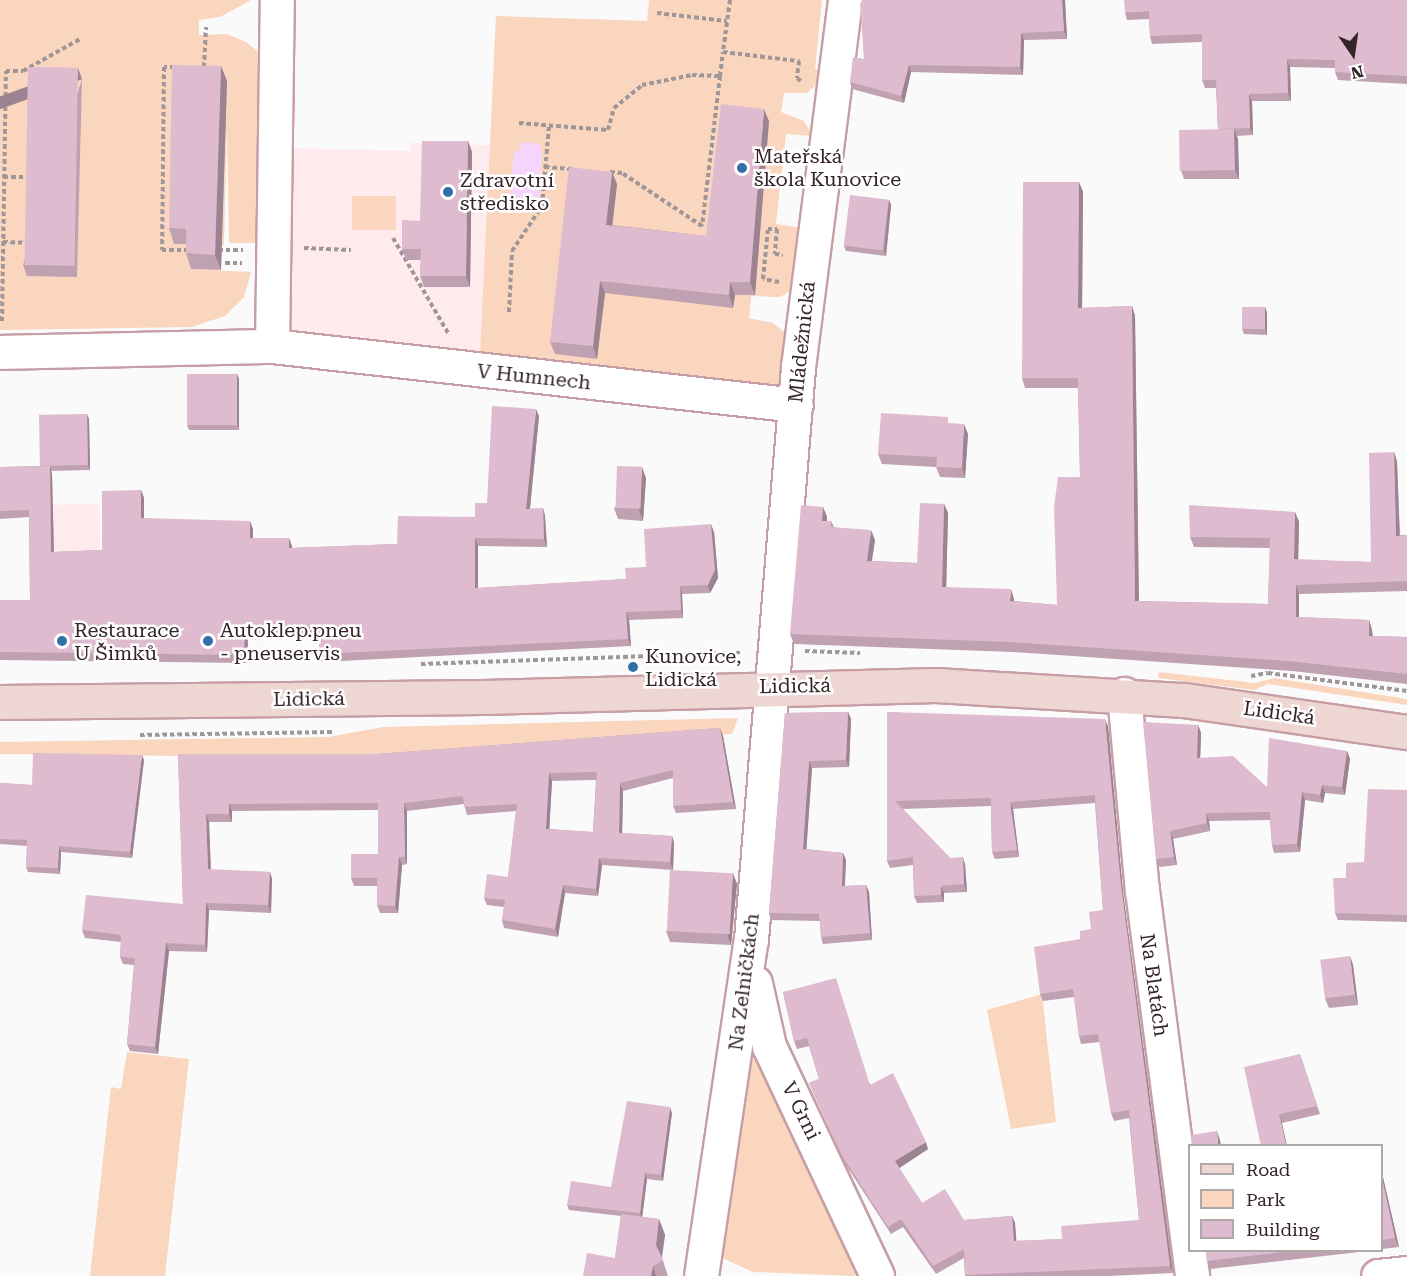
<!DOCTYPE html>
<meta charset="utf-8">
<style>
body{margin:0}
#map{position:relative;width:1407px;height:1276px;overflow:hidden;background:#fafafa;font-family:"Roboto Serif",serif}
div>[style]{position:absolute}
.built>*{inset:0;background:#ffeaed;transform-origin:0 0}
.green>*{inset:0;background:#fad6bf;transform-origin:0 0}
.water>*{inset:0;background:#f5d4fe}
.path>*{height:4px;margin-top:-2px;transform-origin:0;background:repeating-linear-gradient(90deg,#9e9698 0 4.5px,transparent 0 7.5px)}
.roads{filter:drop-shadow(2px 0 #c79ea5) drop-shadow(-2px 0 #c79ea5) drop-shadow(0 2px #c79ea5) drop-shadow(0 -2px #c79ea5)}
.street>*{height:33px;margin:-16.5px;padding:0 16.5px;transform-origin:16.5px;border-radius:16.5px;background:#fff}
.secondary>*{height:33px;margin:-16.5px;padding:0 16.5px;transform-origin:16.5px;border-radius:16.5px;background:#eed7d3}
.wall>*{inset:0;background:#c0a1b2}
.shaded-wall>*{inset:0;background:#9c8391;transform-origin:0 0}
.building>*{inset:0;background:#dfbbcf;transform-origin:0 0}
.dots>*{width:16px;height:16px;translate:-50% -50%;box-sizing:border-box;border:3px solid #fff;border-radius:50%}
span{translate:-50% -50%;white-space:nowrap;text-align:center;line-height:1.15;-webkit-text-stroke:5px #fff;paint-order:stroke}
.poi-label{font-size:20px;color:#352528}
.left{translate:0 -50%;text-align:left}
.street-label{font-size:20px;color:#352528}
.legend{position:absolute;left:1188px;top:1144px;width:195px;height:108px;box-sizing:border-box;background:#fff;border:2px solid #aea8a9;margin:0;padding:8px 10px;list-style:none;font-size:18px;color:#352528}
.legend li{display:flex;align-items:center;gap:12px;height:30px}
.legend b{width:30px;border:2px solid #aea8a9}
.north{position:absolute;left:1323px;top:24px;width:60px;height:60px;-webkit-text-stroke:4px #fff;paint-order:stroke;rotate:167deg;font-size:16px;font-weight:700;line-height:24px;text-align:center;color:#352528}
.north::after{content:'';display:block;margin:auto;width:21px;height:27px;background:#352528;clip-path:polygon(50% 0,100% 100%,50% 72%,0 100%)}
</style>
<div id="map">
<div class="built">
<div style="clip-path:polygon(496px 16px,647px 21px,752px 293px,741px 387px,281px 336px,287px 148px,411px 151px,411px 143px,490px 145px)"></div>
<div style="left:99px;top:504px;width:156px;height:67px;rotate:89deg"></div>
</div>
<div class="green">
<div style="clip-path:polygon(0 0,251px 0,220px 17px,199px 20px,199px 35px,227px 34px,246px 42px,259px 53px,264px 77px,261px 243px,229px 243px,227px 126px,224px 245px,194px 244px,192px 269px,251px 272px,244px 297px,225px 316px,192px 327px,0 330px)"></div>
<div style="clip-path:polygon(649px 0,822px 0,815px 69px,822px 70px,820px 81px,807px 93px,784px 93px,781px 112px,804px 121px,813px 136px,786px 134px,776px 224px,803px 228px,796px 288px,780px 297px,751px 296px,749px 318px,773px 323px,787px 334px,784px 389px,480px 356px,496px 16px,647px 21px)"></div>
<div style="left:352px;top:196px;width:44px;height:34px"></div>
<div style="clip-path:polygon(1159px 672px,1255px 683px,1274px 678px,1407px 699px,1407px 705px,1268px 684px,1254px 690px,1158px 678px)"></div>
<div style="clip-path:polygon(738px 718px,732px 734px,380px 758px,0 754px,0 742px,328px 737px,383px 727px)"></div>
<div style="clip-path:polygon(1042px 994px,1056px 1122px,1011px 1129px,987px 1010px)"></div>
<div style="clip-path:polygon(127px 1052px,189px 1059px,165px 1276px,90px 1276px,111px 1087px,121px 1089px)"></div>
<div style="clip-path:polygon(750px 1059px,760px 1061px,857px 1272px,854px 1276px,753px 1272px,720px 1257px)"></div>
</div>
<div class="water">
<div style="clip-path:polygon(521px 143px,539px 143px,542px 153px,539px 199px,510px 197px,514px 151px,520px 151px)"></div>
</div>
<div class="path">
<div style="left:730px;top:0;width:52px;rotate:97.7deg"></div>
<div style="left:723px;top:52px;width:77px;rotate:6.8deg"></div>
<div style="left:799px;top:61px;width:17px;rotate:97deg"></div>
<div style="left:797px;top:78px;width:6px;rotate:39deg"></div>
<div style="left:657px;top:13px;width:70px;rotate:6.5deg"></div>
<div style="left:175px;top:67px;width:11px;rotate:180deg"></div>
<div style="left:164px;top:67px;width:183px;rotate:90.6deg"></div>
<div style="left:162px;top:250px;width:27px"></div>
<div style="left:204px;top:67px;width:40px;rotate:-87.1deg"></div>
<div style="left:720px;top:76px;width:24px;rotate:-83deg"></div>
<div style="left:519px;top:123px;width:89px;rotate:4.5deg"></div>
<div style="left:608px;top:130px;width:23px;rotate:-75deg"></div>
<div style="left:614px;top:108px;width:36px;rotate:-39deg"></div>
<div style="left:642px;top:85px;width:51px;rotate:-11.3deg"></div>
<div style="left:692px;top:75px;width:28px;rotate:2deg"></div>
<div style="left:720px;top:76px;width:151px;rotate:96.8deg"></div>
<div style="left:702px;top:226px;width:96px;rotate:-146.5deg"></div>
<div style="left:622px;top:173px;width:13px;rotate:-176deg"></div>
<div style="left:545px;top:167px;width:27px;rotate:4deg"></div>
<div style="left:4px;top:177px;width:26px"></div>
<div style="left:393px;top:238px;width:110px;rotate:59.9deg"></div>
<div style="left:3px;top:242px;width:23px;rotate:2deg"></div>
<div style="left:304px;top:248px;width:47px;rotate:2.4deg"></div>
<div style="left:218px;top:250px;width:25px"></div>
<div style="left:225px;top:263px;width:17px"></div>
<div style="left:779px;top:282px;width:16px;rotate:-169deg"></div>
<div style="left:763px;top:279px;width:50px;rotate:-84.3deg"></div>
<div style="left:768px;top:229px;width:9px"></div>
<div style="left:777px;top:229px;width:25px;rotate:95deg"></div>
<div style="left:775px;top:254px;width:8px;rotate:7deg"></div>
<div style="left:509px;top:312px;width:61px;rotate:-87.2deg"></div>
<div style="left:512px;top:251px;width:54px;rotate:-56.3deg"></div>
<div style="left:542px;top:206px;width:80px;rotate:-85deg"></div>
<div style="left:2px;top:321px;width:250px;rotate:-89.1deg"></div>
<div style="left:6px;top:71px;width:17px"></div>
<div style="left:23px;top:71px;width:65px;rotate:-29.3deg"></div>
<div style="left:805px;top:651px;width:55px;rotate:2.1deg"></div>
<div style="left:421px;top:664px;width:322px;rotate:-2deg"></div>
<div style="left:1251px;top:676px;width:17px;rotate:-10deg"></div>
<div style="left:1268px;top:673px;width:140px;rotate:7.4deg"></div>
<div style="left:140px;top:735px;width:194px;rotate:-0.9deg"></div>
</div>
<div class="roads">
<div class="street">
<div style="left:272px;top:346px;width:346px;rotate:-89.2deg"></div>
<div style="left:0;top:352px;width:272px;rotate:-1.3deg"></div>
<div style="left:272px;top:346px;width:527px;rotate:6.42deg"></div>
<div style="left:1124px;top:694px;width:197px;rotate:84.8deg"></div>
<div style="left:1142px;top:890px;width:389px;rotate:82.6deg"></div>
<div style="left:755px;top:983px;width:65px;rotate:77.5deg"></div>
<div style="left:769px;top:1046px;width:254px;rotate:64.8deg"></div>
<div style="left:701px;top:1276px;width:341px;rotate:-81.6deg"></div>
<div style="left:751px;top:939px;width:574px;rotate:-85.3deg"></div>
<div style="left:798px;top:367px;width:370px;rotate:-82.7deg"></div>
<div style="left:1378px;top:1276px;width:29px;rotate:-6deg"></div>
</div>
<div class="secondary">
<div style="left:0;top:702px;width:481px;rotate:-0.6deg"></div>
<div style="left:481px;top:697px;width:455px;rotate:-1.5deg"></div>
<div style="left:936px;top:685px;width:248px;rotate:3.5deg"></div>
<div style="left:1184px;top:700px;width:225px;rotate:8.2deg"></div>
</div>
</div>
<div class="wall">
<div style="clip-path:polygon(862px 0,1065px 0,1067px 39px,1024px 40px,1023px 75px,911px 72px,904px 103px,852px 89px,850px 82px,864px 59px)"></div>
<div style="clip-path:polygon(1407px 0,1407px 84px,1338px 80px,1335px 72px,1335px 68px,1290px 67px,1291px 101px,1252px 101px,1253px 135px,1237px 136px,1238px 139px,1239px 179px,1184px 179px,1181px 170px,1218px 130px,1216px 88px,1205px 88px,1202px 80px,1202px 42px,1152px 44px,1150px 36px,1149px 19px,1127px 20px,1125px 12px)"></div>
<div style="clip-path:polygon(221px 66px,227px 81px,221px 270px,191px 269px,186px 253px,186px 244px,174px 244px,169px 228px)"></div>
<div style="clip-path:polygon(82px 79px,77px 277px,27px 276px,23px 265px)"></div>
<div style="clip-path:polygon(769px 121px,755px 295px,735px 295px,733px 308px,605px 293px,597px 359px,555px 354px,550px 342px,617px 184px,612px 225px,706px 236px)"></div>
<div style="clip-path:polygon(468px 141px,472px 152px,470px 287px,424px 287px,420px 276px,421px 260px,406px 260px,402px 249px,420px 221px)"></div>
<div style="clip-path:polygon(1079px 182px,1083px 192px,1082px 308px,1132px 306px,1135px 316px,1139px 601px,1268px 604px,1270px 548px,1194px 547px,1190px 537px,1295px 512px,1299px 522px,1298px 560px,1371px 562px,1394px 452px,1397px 462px,1400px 535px,1407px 535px,1407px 591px,1299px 594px,1299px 617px,1369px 620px,1372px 630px,1373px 636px,1407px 637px,1407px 684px,1292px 671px,1013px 652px,794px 644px,790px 634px,823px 507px,827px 517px,827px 521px,831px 521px,834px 527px,875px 540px,872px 561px,917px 563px,944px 504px,948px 513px,946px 587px,1014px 599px,1014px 601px,1057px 605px,1080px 477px,1078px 388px,1025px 388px,1022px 378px)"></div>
<div style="clip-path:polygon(889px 200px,891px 205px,886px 256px,846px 251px,844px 246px)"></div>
<div style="clip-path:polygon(1265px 307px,1267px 313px,1267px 335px,1244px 334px,1242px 329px)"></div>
<div style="clip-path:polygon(237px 374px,239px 379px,239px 430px,189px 430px,187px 425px)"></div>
<div style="clip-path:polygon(539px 416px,530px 509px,543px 508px,545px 516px,547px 547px,478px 546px,478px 588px,626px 579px,646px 567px,714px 532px,718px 578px,710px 593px,682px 594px,683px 618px,629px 620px,631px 646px,322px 662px,319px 654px,319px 635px,248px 636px,247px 663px,0 660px,0 600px,30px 600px,29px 517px,0 519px,0 467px,40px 466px,40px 465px,89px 419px,90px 470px,51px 471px,52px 474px,54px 552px,102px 550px,141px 490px,144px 498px,144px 518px,253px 529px,253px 538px,292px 546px,292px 548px,397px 544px,475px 517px,487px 503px)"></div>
<div style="clip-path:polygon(968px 434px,965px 478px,940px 477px,936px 467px,882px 464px,878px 454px)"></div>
<div style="clip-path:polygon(646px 478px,643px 521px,618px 519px,614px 508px)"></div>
<div style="clip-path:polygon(848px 712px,851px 719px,849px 767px,812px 768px,806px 849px,843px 853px,846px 860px,845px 886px,866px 885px,869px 892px,872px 940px,823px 944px,821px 937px,820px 921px,771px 920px,769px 913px,785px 713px)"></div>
<div style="clip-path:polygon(887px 712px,1108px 726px,1123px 892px,1173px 1273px,1108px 1276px,965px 1276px,964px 1258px,936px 1274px,903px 1227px,891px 1234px,846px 1165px,809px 1083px,819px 1079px,809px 1046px,797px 1049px,794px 1041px,783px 992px,871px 1085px,928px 1149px,899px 1168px,922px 1203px,964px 1220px,1012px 1216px,1015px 1223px,1016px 1241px,1062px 1239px,1139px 1220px,1129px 1118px,1114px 1121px,1111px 1113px,1100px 1042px,1081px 1044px,1079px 1036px,1074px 997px,1043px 1001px,1040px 994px,1080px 939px,1091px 929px,1103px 910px,1095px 803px,1013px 809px,1019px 857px,995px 859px,992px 852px,991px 806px,903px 809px,950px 858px,965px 864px,967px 892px,944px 893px,944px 902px,917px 903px,914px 896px,913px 865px,890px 868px,887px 861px)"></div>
<div style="clip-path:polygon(1198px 725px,1201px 733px,1200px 758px,1267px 787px,1347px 751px,1350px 759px,1345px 795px,1325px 793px,1323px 803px,1305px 800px,1300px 852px,1274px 853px,1272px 845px,1270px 820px,1209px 821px,1210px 831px,1173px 839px,1177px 865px,1159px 867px,1156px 859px)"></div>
<div style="clip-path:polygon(evenodd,720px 728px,723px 736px,736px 809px,676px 813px,673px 806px,673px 778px,623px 791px,622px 833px,672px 836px,674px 843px,673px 870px,602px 865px,598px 896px,565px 893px,558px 937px,504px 928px,502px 920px,504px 907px,487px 905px,484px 898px,508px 877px,516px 811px,467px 815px,464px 804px,407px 811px,407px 864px,402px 865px,398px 913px,380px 913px,377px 905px,377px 886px,354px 886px,351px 878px,378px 854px,378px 810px,232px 811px,232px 822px,209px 822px,211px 870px,270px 872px,272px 879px,271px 913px,209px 910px,207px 952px,169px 951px,158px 1054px,130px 1051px,127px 1044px,134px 965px,123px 964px,120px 957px,121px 942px,85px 938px,82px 930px,183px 904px,178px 754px,377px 754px,720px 728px,596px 780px,593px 832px,549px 829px,552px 781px,596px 780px)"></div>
<div style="clip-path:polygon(144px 760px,132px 858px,61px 852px,60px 874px,28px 872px,26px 867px,27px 846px,0 844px,0 783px,32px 785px)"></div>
<div style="clip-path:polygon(1407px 790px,1407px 922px,1338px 920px,1335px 913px,1346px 878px,1364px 862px)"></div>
<div style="clip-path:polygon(737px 884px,731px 945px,670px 942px,666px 931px)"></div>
<div style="clip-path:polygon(1350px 956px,1353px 965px,1358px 1005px,1329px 1008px,1325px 999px)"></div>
<div style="clip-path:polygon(1300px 1054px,1320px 1114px,1282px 1123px,1261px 1146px)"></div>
<div style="clip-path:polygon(672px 1113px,663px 1181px,647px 1179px,642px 1217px,659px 1219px,665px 1235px,662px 1258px,668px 1276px,583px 1276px,615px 1258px,621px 1216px,569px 1210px,567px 1205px,611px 1187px)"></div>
<div style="clip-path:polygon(1382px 1173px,1399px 1247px,1382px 1249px)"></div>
<div style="clip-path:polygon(1206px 1251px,1368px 1251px,1210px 1269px,1207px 1261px)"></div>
</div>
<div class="shaded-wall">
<div style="clip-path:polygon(1062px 0,1065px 0,1067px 39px,1064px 31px)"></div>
<div style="clip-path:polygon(1021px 33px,1024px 40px,1023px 75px,1020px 67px)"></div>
<div style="clip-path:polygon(1287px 59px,1290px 67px,1291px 101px,1288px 93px)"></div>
<div style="clip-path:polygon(909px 65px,911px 72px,904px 103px,901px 96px)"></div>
<div style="clip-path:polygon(221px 66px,227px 81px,221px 270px,215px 255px)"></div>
<div style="left:78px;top:68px;width:12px;height:198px;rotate:70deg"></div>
<div style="clip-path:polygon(1249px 94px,1252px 101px,1253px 135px,1250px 128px)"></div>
<div style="clip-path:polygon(764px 109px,769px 121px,755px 295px,750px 282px)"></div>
<div style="clip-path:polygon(1234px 129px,1238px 139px,1239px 179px,1235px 170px)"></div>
<div style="clip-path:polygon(468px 141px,472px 152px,470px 287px,466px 276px)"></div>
<div style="clip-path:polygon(612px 172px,617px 184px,611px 237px,606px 225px)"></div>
<div style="clip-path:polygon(1079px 182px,1083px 192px,1082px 318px,1078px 308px)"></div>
<div style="clip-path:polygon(889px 200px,891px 205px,886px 256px,884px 251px)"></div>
<div style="clip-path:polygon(600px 281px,605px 293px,597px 359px,593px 346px)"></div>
<div style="clip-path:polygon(730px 282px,735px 295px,733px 308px,729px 295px)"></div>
<div style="clip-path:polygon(1132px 306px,1135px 316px,1139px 611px,1135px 601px)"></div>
<div style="clip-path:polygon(1265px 307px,1267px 313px,1267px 335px,1265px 329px)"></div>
<div style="clip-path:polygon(237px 374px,239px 379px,239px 430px,237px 424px)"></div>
<div style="clip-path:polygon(536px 409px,539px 416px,529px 517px,526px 509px)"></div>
<div style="clip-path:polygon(87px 414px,89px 419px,90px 470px,88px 465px)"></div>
<div style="clip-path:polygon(964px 424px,968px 434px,965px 478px,962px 468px)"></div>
<div style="clip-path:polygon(1394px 452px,1397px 462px,1400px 545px,1396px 536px)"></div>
<div style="clip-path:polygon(50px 466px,52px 474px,54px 559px,51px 552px)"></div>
<div style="clip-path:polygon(642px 467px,646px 478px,643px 521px,639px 510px)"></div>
<div style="clip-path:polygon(141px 490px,144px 498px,144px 525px,141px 518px)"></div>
<div style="clip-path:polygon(944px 504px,948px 513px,946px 597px,942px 587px)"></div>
<div style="clip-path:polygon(823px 507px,827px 517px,826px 530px,822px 521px)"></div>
<div style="clip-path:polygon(543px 508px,545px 516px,547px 547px,544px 539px)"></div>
<div style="clip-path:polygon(1295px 512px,1299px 522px,1298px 569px,1294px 559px)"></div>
<div style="clip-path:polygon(250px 521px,253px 529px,253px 546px,250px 538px)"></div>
<div style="clip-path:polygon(711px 524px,714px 532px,718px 578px,710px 593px,708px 585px)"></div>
<div style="clip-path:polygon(871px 530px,875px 540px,870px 571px,867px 561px)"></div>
<div style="clip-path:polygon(289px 538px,292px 546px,292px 556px,289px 548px)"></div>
<div style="clip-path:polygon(475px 538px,478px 546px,478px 596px,475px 588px)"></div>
<div style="clip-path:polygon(1296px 585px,1299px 594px,1299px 626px,1296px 617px)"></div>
<div style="clip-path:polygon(680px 586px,682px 594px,683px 618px,681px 610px)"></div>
<div style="clip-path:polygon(1011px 589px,1014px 599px,1014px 611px,1010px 601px)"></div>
<div style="clip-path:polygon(626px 612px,629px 620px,631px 646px,628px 639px)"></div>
<div style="clip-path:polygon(1369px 620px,1372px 630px,1373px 646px,1369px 636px)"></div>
<div style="clip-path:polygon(245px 628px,248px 636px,247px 663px,244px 655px)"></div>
<div style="clip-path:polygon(848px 712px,851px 719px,849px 767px,846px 760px)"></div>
<div style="clip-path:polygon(1105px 719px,1108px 726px,1123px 892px,1173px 1273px,1170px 1266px,1121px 885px)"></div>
<div style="clip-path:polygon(1198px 725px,1201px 733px,1200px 766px,1197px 758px)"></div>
<div style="clip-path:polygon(720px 728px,723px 736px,736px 809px,733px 802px)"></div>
<div style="clip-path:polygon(1347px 751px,1350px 759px,1345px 795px,1342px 787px)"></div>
<div style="clip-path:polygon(142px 755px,144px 760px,132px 858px,130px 852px)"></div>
<div style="clip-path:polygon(809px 761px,812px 768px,806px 856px,803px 849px)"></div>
<div style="clip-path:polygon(549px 773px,552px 781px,549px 836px,546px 829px)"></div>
<div style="clip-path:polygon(620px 783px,623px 791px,622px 841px,619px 833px)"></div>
<div style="clip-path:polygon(1322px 785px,1325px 793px,1323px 803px,1320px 795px)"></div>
<div style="clip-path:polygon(1302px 792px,1305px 800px,1300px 852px,1297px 844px)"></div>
<div style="clip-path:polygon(1010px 802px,1013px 809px,1019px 857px,1017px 850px)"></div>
<div style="clip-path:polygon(404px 803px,407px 811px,407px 864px,405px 857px)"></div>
<div style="clip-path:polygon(229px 804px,232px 811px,232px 822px,229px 814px)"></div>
<div style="clip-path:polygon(1206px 813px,1209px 821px,1210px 831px,1207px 823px)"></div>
<div style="clip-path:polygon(206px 814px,209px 822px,211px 877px,208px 869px)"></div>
<div style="clip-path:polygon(1170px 831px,1173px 839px,1177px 865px,1174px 857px)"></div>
<div style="clip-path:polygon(672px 836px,674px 843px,673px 870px,670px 862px)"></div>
<div style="clip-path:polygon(59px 846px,61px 852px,60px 874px,58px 868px)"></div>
<div style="clip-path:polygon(843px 853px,846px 860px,844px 893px,842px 886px)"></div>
<div style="clip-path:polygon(399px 857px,402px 865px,398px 913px,395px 906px)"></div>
<div style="clip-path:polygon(963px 857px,965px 864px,967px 892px,964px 884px)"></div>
<div style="clip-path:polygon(599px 858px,602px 865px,598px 896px,596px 889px)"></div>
<div style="clip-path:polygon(270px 872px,272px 879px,271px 913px,268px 905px)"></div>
<div style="clip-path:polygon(733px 873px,737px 884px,731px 945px,727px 934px)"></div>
<div style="clip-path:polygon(563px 885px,565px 893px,558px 937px,555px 929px)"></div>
<div style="clip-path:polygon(866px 885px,869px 892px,872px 940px,870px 933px)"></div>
<div style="clip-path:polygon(941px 886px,944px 893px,944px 902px,941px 895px)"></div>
<div style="clip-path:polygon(206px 903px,209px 910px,207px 952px,205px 945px)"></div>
<div style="clip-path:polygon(166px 943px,169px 951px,158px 1054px,155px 1047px)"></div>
<div style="clip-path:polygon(1350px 956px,1353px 965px,1358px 1005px,1355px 995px)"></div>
<div style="clip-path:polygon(670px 1107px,672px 1113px,663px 1181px,661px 1175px)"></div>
<div style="clip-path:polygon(1279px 1114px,1282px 1123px,1287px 1146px,1286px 1146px)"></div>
<div style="clip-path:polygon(1217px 1131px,1220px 1140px,1221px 1146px,1218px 1146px)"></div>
<div style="clip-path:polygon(926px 1142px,928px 1149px,898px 1169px,895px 1161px)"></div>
<div style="clip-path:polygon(645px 1173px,647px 1179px,642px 1219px,640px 1213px)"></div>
<div style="clip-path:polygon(1382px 1173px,1399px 1247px,1395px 1238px,1382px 1178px)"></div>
<div style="clip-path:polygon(1012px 1216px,1015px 1223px,1017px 1248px,1014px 1241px)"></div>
<div style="clip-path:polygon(659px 1219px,665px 1235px,661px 1261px,656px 1245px)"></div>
<div style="clip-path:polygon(653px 1266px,656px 1276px,651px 1276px)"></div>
</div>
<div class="building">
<div style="clip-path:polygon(862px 0,1062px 0,1064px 31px,1021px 33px,1020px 67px,909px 65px,901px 96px,850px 82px,853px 57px,864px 59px,860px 4px)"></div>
<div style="clip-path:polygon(1124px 0,1407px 0,1407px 76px,1335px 72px,1335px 60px,1287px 59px,1288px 93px,1249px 94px,1250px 128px,1218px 129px,1216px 80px,1202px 80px,1202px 34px,1150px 36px,1149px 11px,1125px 12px)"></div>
<div style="clip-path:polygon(172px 65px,221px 66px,215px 255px,186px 253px,186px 229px,169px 228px)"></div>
<div style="left:28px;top:67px;width:50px;height:198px;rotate:1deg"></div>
<div style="clip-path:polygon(721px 104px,764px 109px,750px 282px,730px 282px,729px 295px,600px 281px,593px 346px,550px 342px,569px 167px,612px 172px,606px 225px,706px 236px)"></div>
<div style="left:1234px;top:129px;width:41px;height:55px;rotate:89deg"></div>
<div style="clip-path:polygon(422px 141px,468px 141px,466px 276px,420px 276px,421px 249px,402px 249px,402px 220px,420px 221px)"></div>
<div style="clip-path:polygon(1023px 182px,1079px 182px,1078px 308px,1132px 306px,1135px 601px,1268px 604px,1270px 538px,1190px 537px,1189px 505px,1295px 512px,1294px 559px,1371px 562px,1369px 453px,1394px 452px,1396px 536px,1407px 535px,1407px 581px,1296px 585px,1296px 617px,1369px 620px,1369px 636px,1407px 637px,1407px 674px,1288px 661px,1009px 642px,790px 634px,801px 505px,823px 507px,822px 521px,831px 521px,831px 527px,871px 530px,867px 561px,917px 563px,920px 503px,944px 504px,942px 587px,1011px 589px,1010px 601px,1057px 605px,1054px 507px,1058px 477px,1080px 477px,1078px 378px,1022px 378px)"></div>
<div style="left:850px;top:195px;width:39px;height:51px;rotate:7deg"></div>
<div style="left:1242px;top:307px;width:23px;height:22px"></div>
<div style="left:187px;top:374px;width:50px;height:51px"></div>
<div style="clip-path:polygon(492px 406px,536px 409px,526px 509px,543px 508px,544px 539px,475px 538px,475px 588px,626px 579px,625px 568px,646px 567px,644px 529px,711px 524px,715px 570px,708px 585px,680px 586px,681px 610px,626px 612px,628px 639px,319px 654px,319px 627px,245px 628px,244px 655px,0 652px,0 600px,30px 600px,29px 510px,0 511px,0 467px,50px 466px,51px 552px,102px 550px,102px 491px,141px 490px,141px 518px,250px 521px,250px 538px,289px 538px,289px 548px,397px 544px,398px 516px,475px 517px,475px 503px,487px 503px)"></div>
<div style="clip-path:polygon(881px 413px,948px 417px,948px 423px,964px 424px,962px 468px,936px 467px,937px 457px,878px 454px)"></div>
<div style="left:87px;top:414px;width:51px;height:48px;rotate:89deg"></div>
<div style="left:617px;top:466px;width:25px;height:42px;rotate:2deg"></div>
<div style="clip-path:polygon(848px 712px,846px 760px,809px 761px,803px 849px,843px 853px,842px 886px,866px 885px,870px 933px,821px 937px,819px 914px,769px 913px,785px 713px)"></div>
<div style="clip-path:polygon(887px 712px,1105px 719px,1121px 885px,1170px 1266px,965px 1275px,964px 1249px,933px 1266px,901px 1219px,888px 1227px,843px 1157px,809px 1083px,819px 1079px,807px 1038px,794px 1041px,783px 992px,836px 978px,870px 1085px,893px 1073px,926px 1142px,895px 1161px,922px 1203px,945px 1189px,964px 1220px,1012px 1216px,1014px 1241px,1062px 1239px,1061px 1226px,1139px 1220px,1129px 1110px,1111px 1113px,1098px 1034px,1079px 1036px,1073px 989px,1040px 994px,1034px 947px,1080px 939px,1080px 931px,1091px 929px,1089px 912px,1103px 910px,1095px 795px,1010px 802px,1017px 850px,992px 852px,991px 798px,895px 801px,950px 858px,963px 857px,964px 884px,941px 886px,941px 895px,914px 896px,913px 857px,887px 861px)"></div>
<div style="clip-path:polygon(1143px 722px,1198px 725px,1197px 758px,1233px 756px,1267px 787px,1269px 738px,1347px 751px,1342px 787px,1322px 785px,1320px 795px,1302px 792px,1297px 844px,1272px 845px,1270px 812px,1206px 813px,1207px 823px,1170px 831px,1174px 857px,1156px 859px)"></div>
<div style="clip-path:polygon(evenodd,720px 728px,733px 802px,673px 806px,673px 770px,620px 783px,619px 833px,672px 836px,670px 862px,599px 858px,596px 889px,563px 885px,555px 929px,502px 920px,505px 900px,484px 898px,487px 874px,508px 877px,517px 804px,464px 807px,463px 796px,404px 803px,405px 857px,399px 857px,395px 906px,377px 905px,377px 878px,351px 878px,351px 854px,378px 854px,378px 803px,229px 804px,229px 814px,206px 814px,208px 869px,270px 872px,268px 905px,206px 903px,205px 945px,166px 943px,155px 1047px,127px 1044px,135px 958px,120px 957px,121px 935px,82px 930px,86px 895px,183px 904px,178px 754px,377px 754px,720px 728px,597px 772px,593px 832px,546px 829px,549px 773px,597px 772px)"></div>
<div style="clip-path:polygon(33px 753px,142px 755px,130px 852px,59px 846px,58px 868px,26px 867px,27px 840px,0 839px,0 783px,32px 785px)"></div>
<div style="clip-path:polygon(1368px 789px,1407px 790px,1407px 915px,1335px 913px,1333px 878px,1346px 878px,1346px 863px,1364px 862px)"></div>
<div style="left:670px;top:870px;width:63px;height:61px;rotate:3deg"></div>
<div style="left:1350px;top:956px;width:39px;height:30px;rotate:83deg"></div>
<div style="clip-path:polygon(1300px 1054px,1317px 1106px,1279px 1114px,1286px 1146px,1261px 1146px,1244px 1067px)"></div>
<div style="clip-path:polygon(627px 1101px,670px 1107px,661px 1175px,645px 1173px,640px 1213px,567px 1205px,571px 1181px,611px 1187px)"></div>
<div style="clip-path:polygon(1217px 1131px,1218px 1146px,1192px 1146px,1191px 1135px)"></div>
<div style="clip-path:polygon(1382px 1178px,1395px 1238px,1382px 1240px)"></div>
<div style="clip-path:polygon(621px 1214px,659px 1219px,656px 1245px,663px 1260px,653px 1266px,651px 1276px,583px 1276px,587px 1253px,615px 1258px)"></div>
<div style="clip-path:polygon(1206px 1251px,1291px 1251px,1207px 1261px)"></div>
</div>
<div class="dots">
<div style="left:742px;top:168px;background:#3070a6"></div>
<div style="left:448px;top:192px;background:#3070a6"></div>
<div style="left:62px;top:641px;background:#3070a6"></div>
<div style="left:208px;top:641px;background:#3070a6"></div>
<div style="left:633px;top:667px;background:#3070a6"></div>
</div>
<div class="poi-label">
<span class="left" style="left:754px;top:168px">Mateřská<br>škola Kunovice</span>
<span class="left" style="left:460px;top:192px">Zdravotní<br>středisko</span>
<span class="left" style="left:74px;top:642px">Restaurace<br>U Šimků</span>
<span class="left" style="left:220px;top:642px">Autoklep.pneu<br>- pneuservis</span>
<span class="left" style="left:645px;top:668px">Kunovice,<br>Lidická</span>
</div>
<div class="street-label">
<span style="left:802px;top:342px;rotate:-84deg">Mládežnická</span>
<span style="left:534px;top:377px;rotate:6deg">V Humnech</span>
<span style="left:795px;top:686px;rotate:-1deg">Lidická</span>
<span style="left:309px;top:699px;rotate:-1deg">Lidická</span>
<span style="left:1279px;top:713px;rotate:8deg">Lidická</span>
<span style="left:744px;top:982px;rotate:-83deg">Na Zelničkách</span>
<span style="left:1154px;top:985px;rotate:82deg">Na Blatách</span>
<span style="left:801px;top:1111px;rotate:64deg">V Grni</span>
</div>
<ul class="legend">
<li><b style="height:8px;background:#eed7d3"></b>Road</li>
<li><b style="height:16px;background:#fad6bf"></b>Park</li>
<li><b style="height:16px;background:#dfbbcf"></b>Building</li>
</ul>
<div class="north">N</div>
</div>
